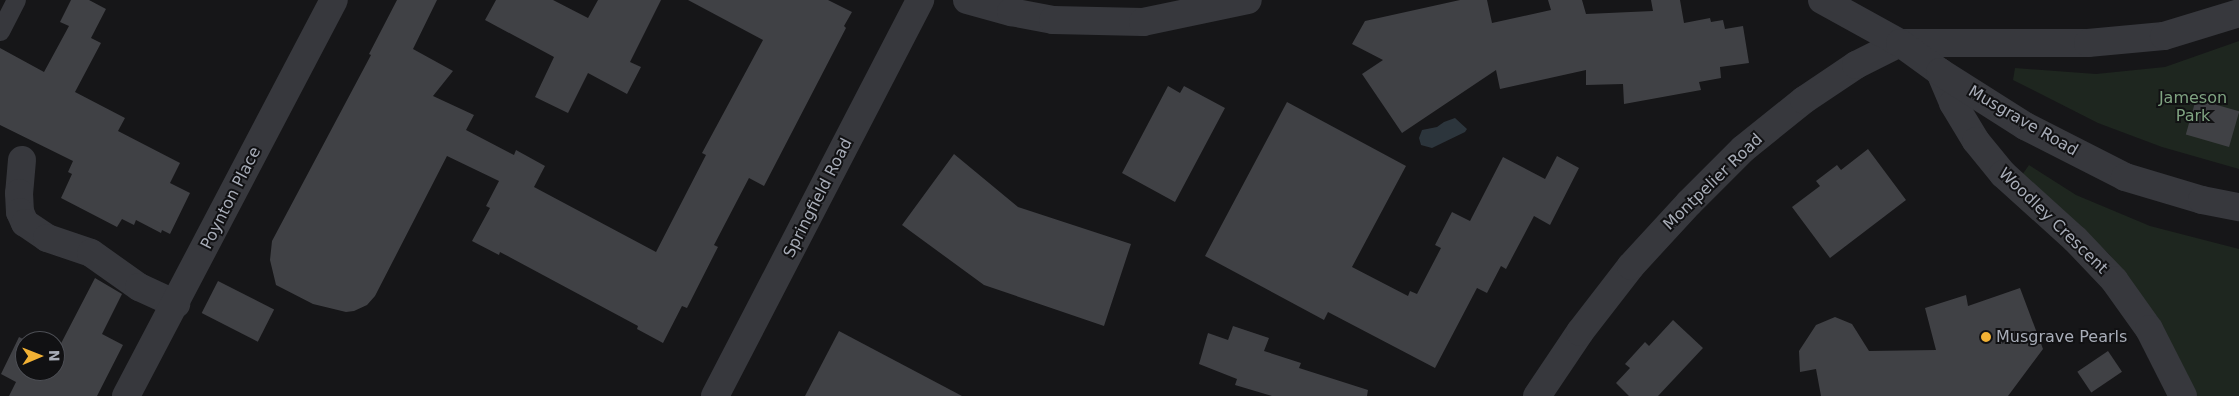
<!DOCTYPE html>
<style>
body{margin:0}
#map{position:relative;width:2239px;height:396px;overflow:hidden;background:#161618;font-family:"DejaVu Sans",sans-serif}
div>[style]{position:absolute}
.green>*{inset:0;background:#1e261f}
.water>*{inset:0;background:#2c353c}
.building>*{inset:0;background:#404145;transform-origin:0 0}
.service>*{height:19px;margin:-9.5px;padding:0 9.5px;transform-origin:9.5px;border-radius:9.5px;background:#37383d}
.minor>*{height:28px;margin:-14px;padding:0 14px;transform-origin:14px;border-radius:14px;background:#37383d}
.tertiary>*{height:28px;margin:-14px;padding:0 14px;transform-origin:14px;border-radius:14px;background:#37383d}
.dots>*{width:14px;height:14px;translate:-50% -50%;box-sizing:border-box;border:2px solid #111113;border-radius:50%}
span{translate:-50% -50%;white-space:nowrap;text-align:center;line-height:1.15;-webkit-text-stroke:4px #111113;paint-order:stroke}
.park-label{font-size:16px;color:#7fa381}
.street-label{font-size:16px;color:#a8adb8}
.poi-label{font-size:16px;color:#a8adb8}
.left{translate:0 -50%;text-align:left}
.north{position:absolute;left:15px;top:331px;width:50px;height:50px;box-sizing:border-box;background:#111113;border:1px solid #4d4f55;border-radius:50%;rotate:89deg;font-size:14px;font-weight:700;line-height:20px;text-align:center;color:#a8adb8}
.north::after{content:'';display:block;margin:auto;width:18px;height:22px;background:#f2b134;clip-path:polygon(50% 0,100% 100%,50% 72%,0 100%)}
</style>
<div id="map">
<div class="green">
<div style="clip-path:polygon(2239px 41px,2239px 169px,2162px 147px,2098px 123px,2013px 80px,2015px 68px,2096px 74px,2165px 67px)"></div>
<div style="clip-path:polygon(2029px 165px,2076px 195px,2150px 226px,2239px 249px,2239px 396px,2193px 396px,2148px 305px,2109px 254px,2022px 175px)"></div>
</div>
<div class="water">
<div style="clip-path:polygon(1455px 118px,1467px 129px,1465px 132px,1432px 148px,1421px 145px,1419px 138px,1422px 130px,1437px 127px,1444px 122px)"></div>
</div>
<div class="building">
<div style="clip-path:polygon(71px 0,89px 0,106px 9px,91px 38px,101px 43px,75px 92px,125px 118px,118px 131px,180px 163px,170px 183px,190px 193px,170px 234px,162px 230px,161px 233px,136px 220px,134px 225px,122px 219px,117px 227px,61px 198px,72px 174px,68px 172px,73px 161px,0 125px,0 48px,44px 72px,69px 26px,60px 22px)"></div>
<div style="clip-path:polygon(397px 0,437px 0,413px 49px,453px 71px,433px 96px,474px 115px,466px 130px,514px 155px,516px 150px,545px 166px,534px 187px,656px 252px,706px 155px,702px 153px,763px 40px,688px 0,828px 0,852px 12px,844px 26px,846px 28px,764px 186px,749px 178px,714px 245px,718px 247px,687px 308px,682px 306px,663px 343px,637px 329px,638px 326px,500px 252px,499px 255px,472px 241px,490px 208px,486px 206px,499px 181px,447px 156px,375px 296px,367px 305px,354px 311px,346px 312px,313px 304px,276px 285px,270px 260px,272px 241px,371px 55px,369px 54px)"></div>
<div style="clip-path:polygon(496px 0,553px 0,588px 18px,598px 0,661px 0,630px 62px,641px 67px,627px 94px,588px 73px,568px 113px,535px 97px,554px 57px,485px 20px)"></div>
<div style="clip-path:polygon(1460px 0,1487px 0,1492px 23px,1551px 10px,1548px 0,1582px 0,1586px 14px,1653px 11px,1651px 0,1680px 0,1684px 23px,1710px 18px,1711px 22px,1723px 20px,1725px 29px,1743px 26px,1749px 63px,1720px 67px,1721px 78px,1699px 82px,1701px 90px,1624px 104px,1623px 84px,1586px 85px,1586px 70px,1500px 89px,1496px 70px,1402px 133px,1362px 74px,1383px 60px,1352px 44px,1365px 21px)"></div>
<div style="clip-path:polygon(1168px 86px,1180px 93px,1184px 86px,1225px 108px,1175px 202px,1122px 173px)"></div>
<div style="left:2196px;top:99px;width:45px;height:37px;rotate:16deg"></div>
<div style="clip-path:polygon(1287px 102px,1406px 166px,1352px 267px,1408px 296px,1410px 291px,1417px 294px,1441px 248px,1435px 245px,1452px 212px,1470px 221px,1503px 157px,1545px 179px,1557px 156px,1579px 168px,1550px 225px,1534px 216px,1506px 269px,1501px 266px,1487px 293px,1477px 288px,1435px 368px,1328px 312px,1324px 320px,1205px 256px)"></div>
<div style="clip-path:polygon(1868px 149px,1906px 200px,1830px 258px,1792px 207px,1820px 186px,1816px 181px,1837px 165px,1841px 170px)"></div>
<div style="clip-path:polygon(954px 154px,1018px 207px,1131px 244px,1104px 326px,984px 285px,902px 225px)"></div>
<div style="clip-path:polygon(95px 278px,122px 294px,102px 334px,123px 345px,97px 396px,9px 396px,16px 382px,1px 374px,19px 337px,27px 341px,25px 341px,25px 371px,55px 371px,55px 355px)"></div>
<div style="left:218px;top:281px;width:63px;height:36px;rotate:27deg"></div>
<div style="clip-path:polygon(2020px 288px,2043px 349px,2008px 396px,1821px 396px,1816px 369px,1800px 372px,1799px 351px,1816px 325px,1835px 317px,1852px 324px,1869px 351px,1936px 350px,1925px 308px,1966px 295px,1968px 306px)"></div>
<div style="clip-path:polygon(1673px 320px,1703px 348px,1658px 396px,1629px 396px,1616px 383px,1630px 368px,1625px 364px,1645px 342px,1649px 346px)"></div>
<div style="clip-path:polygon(1233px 326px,1269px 338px,1264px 351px,1301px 363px,1299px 368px,1368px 390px,1367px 396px,1272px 396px,1235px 385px,1237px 379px,1199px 364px,1208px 333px,1228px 340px)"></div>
<div style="clip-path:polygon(839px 331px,962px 396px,805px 396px)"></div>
<div style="left:2108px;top:351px;width:25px;height:37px;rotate:56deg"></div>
</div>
<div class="service">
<div style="left:0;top:31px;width:35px;rotate:-63deg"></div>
</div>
<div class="minor">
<div style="left:1940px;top:72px;width:34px;rotate:67deg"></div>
<div style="left:1953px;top:103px;width:44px;rotate:58.8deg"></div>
<div style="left:1976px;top:141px;width:43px;rotate:50.7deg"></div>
<div style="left:2003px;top:174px;width:97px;rotate:42.1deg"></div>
<div style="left:2075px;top:239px;width:57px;rotate:46.4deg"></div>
<div style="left:2114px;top:280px;width:60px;rotate:54.5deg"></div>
<div style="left:2149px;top:329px;width:75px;rotate:63.1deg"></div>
<div style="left:22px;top:160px;width:33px;rotate:95deg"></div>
<div style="left:19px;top:193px;width:19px;rotate:87deg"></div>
<div style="left:20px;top:212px;width:12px;rotate:66deg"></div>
<div style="left:25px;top:223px;width:27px;rotate:34deg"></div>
<div style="left:47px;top:238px;width:46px;rotate:18.8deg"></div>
<div style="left:91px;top:253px;width:59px;rotate:35.3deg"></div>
<div style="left:139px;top:287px;width:41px;rotate:24.7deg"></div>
<div style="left:126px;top:396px;width:447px;rotate:-62.3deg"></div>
<div style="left:1537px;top:396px;width:77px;rotate:-56.1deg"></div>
<div style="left:1580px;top:332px;width:83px;rotate:-52.3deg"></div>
<div style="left:1631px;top:266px;width:86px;rotate:-47.4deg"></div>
<div style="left:1689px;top:203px;width:76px;rotate:-45deg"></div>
<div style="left:1743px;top:149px;width:78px;rotate:-38.8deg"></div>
<div style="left:1804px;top:100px;width:63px;rotate:-33.9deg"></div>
<div style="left:1856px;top:65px;width:49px;rotate:-26.6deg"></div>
<div style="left:1900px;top:43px;width:188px"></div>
<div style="left:2088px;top:43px;width:76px;rotate:-5.3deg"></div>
<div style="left:2164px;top:36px;width:78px;rotate:-17deg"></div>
</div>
<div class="tertiary">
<div style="left:967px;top:0;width:46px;rotate:15.3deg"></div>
<div style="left:1011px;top:12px;width:43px;rotate:10.8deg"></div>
<div style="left:1053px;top:20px;width:90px;rotate:1.3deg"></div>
<div style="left:1143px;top:22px;width:107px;rotate:-11.8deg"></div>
<div style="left:1822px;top:0;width:89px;rotate:28.9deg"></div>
<div style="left:1900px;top:43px;width:49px;rotate:35.9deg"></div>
<div style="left:1940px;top:72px;width:101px;rotate:32.4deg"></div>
<div style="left:2025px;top:126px;width:112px;rotate:27deg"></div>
<div style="left:2125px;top:177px;width:80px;rotate:16.6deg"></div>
<div style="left:2202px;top:200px;width:38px;rotate:11deg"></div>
<div style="left:715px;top:396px;width:446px;rotate:-62.6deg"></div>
</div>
<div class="dots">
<div style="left:1986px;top:337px;background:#f2b134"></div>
</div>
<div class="park-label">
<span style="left:2193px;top:107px">Jameson<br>Park</span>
</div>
<div class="street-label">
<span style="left:2023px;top:121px;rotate:30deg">Musgrave Road</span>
<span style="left:1713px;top:182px;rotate:-44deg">Montpelier Road</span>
<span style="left:231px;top:198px;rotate:-63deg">Poynton Place</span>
<span style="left:818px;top:198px;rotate:-63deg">Springfield Road</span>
<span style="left:2053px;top:221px;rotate:44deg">Woodley Crescent</span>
</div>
<div class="poi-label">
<span class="left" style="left:1996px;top:337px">Musgrave Pearls</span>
</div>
<div class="north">N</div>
</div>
